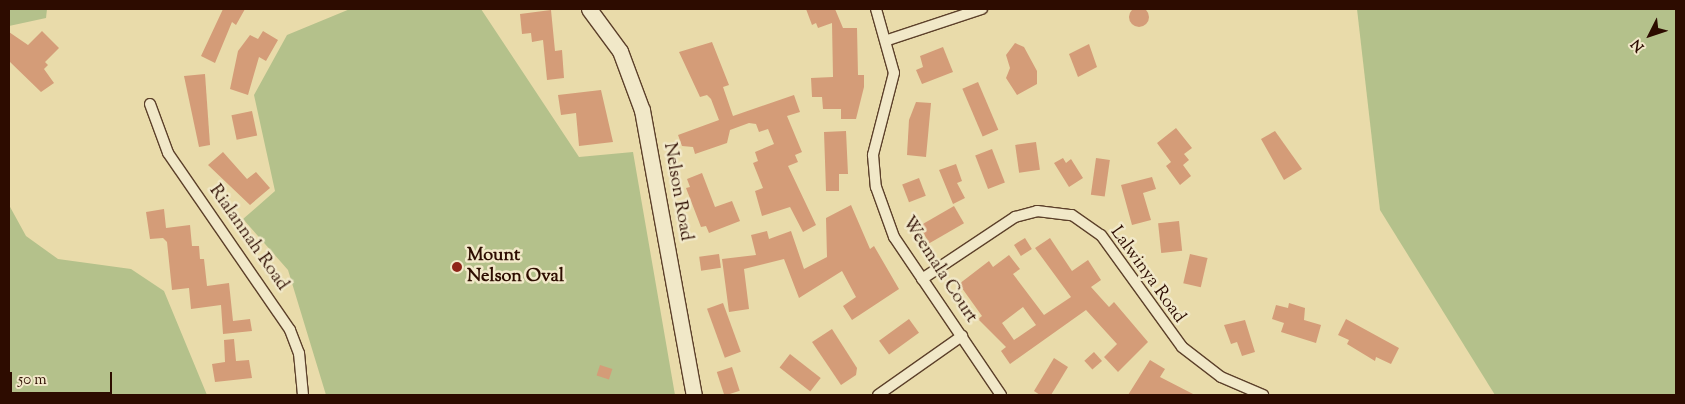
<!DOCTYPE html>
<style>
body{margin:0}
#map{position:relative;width:1685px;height:404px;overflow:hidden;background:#e9dbaa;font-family:"Sorts Mill Goudy",serif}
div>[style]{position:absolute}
.green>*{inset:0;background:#b4c18b}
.building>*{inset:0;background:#d49c78;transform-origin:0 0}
.round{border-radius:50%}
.roads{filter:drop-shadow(1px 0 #5c402a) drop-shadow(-1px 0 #5c402a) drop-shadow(0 1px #5c402a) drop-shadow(0 -1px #5c402a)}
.minor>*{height:10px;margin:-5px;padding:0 5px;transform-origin:5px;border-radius:5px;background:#f1e8c8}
.secondary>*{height:15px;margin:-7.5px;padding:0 7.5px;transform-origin:7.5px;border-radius:7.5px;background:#f1e8c8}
.dots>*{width:14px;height:14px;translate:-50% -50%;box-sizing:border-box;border:2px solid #f1e8c8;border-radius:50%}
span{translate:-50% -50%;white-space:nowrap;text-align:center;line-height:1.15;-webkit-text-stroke:5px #f1e8c8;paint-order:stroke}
.street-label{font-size:18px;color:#2d0c00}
.poi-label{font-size:18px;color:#2d0c00;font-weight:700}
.left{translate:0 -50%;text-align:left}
.frame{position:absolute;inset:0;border:10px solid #2d0c00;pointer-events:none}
.north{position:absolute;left:1625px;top:10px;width:50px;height:50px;-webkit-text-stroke:4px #f1e8c8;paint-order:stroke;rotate:229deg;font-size:14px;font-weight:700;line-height:20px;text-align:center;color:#2d0c00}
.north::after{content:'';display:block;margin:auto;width:18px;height:22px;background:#2d0c00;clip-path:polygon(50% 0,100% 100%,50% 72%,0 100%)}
.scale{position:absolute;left:10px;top:372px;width:102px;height:22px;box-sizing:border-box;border:2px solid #2d0c00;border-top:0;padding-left:6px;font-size:15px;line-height:18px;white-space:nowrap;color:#2d0c00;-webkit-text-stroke:4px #f1e8c8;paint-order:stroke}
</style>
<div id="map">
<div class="green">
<div style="clip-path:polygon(9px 9px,47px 9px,46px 18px,9px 26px)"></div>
<div style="clip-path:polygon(350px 9px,481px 9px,579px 157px,633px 152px,675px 395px,326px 395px,288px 270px,243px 219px,275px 191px,254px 95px,287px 35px)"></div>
<div style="clip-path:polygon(1357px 9px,1676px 9px,1676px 395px,1495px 395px,1380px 210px)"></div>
<div style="clip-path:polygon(9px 205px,26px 236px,58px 259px,131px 269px,164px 291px,207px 395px,9px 395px)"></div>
</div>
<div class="building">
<div class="round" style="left:1129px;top:7px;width:20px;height:20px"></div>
<div style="clip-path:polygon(223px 9px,245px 9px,236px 25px,232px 22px,215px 63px,201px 56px)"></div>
<div style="clip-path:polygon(806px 9px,835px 9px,843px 28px,857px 28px,858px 75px,864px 75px,864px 87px,856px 119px,841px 119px,841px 109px,823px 109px,822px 97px,812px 97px,811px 78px,833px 77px,832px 23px,818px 28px,816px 23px,812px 25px)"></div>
<div style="clip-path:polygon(551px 10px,555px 51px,562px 50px,564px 78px,547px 80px,543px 40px,532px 42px,531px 33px,522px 34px,520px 14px)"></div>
<div style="clip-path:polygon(42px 31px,59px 48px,45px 62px,48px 65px,44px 69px,54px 83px,41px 92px,9px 61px,9px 32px,28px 45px)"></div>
<div style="clip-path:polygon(263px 31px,278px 40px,266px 61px,259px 57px,248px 95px,230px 89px,238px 51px,250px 35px,258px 39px)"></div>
<div style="clip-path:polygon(712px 42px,729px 85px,723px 87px,733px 116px,794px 95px,800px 112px,787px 116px,802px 152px,795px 155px,798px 162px,788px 166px,816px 225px,803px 232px,790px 207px,762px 216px,755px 191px,763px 188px,753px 163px,758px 161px,755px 152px,774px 144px,768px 129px,759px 132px,756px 124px,749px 123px,730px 130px,727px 143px,695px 154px,693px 147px,682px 146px,678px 135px,719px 120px,711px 99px,707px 95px,700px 97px,679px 52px)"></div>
<div style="clip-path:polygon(1015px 43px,1024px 47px,1037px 71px,1037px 84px,1017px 95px,1006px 78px,1010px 68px,1006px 55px)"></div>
<div style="clip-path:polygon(1089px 44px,1097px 67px,1078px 77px,1069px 54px)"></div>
<div style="clip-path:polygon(943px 47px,953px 72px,922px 84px,916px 70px,923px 67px,920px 56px)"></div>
<div style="clip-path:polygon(205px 74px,210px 145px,199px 147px,184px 76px)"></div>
<div style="left:978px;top:82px;width:52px;height:17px;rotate:67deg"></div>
<div style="clip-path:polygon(601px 90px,613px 142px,579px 146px,576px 113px,561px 115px,558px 95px)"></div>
<div style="clip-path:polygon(916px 102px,931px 103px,926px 157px,907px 155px,909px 120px)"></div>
<div style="left:252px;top:111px;width:25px;height:21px;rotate:78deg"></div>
<div style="clip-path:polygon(1176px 128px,1192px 148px,1184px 154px,1189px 160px,1183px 165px,1191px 176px,1180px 185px,1166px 166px,1171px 162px,1157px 143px)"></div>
<div style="clip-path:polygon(846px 131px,848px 174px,839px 174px,839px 191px,826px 191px,824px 132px)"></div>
<div style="clip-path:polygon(1275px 131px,1302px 169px,1284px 180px,1261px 139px)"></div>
<div style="left:1036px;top:142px;width:28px;height:21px;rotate:82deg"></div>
<div style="left:992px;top:149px;width:36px;height:18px;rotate:69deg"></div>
<div style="clip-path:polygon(223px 152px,247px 179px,256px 172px,270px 188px,250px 205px,208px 165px)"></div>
<div style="clip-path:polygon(1063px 158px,1066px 163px,1071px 159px,1083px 178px,1069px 187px,1054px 163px)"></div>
<div style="left:1096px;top:158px;width:14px;height:37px;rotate:8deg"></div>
<div style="clip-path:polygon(956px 164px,962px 181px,957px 183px,965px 198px,953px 204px,939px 170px)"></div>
<div style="clip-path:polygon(702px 173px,715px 207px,732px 201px,740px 221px,709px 233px,706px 226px,701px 227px,686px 188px,690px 187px,687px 179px)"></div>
<div style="clip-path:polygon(1152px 177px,1156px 189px,1143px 193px,1151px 220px,1132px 225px,1121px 185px)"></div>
<div style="left:919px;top:178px;width:19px;height:18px;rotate:69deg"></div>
<div style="clip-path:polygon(851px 205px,870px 249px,874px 246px,899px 289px,852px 320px,843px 306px,856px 297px,842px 271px,799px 298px,784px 259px,744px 269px,749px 309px,729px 312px,722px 259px,756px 255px,751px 235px,767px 231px,769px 239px,791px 231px,804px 269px,827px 257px,826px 218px)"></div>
<div style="left:954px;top:206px;width:20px;height:40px;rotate:60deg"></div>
<div style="clip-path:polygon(164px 209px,166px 228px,190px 225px,192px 246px,199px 246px,200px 259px,204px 259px,207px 286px,229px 283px,233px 321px,250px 319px,252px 331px,223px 334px,221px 305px,191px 309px,189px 288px,172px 290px,167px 242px,163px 238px,150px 239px,146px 212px)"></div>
<div style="left:1179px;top:221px;width:30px;height:21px;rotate:84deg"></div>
<div style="left:1025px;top:238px;width:13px;height:13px;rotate:58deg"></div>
<div style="clip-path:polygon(evenodd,1050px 238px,1072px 271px,1088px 260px,1101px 280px,1091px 287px,1109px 307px,1114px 302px,1148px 342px,1118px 372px,1104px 357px,1117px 344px,1086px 310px,1010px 364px,1001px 351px,1006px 347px,978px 319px,982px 316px,959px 284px,989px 261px,993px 267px,1009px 255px,1020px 269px,1013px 274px,1044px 315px,1071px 297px,1035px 248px,1050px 238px,1023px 307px,1036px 325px,1014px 340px,1002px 323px,1023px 307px)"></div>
<div style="left:719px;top:254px;width:14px;height:20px;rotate:82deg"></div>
<div style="left:1190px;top:254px;width:18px;height:30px;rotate:13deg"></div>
<div style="left:723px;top:303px;width:52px;height:17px;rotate:70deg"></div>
<div style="clip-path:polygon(1289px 303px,1305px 308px,1304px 320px,1321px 325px,1316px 343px,1281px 332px,1284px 323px,1272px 319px,1276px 305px,1288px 308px)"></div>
<div style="left:909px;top:319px;width:17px;height:37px;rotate:54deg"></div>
<div style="clip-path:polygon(1346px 319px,1399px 348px,1391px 364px,1376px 357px,1375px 361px,1347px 344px,1349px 340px,1338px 335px)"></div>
<div style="clip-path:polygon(1245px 320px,1255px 352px,1242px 356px,1237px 342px,1231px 344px,1224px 325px)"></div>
<div style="clip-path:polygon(832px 329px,857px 368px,856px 375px,841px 385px,812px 342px)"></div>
<div style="clip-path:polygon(234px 339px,236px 361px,249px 360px,252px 378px,215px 382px,212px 364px,225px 362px,224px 340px)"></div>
<div style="left:1094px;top:352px;width:12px;height:13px;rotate:48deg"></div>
<div style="left:790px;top:354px;width:39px;height:17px;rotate:38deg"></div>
<div style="clip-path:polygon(1054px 358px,1068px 367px,1051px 395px,1040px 395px,1034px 391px)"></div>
<div style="clip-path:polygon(1150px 360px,1165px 369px,1160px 377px,1195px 395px,1128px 395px)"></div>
<div style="left:600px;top:365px;width:13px;height:11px;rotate:18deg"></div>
<div style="left:732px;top:367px;width:25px;height:16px;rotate:72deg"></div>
</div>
<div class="roads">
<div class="minor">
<div style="left:876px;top:9px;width:66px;rotate:74.3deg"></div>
<div style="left:894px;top:73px;width:85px;rotate:104.4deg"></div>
<div style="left:873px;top:155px;width:32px;rotate:85deg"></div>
<div style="left:876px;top:187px;width:53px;rotate:70.2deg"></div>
<div style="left:894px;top:237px;width:191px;rotate:55.9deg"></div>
<div style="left:888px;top:40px;width:99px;rotate:-18.3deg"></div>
<div style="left:150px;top:104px;width:52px;rotate:69.8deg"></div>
<div style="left:168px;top:153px;width:215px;rotate:55.4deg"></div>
<div style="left:290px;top:330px;width:25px;rotate:69deg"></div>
<div style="left:299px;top:353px;width:42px;rotate:84.6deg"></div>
<div style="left:922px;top:279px;width:112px;rotate:-33.7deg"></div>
<div style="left:1015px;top:217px;width:23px;rotate:-15deg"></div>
<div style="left:1037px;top:211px;width:35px;rotate:7deg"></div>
<div style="left:1072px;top:215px;width:35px;rotate:35deg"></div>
<div style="left:1101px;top:235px;width:138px;rotate:54.1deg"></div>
<div style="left:1182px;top:347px;width:49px;rotate:37.6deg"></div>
<div style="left:1221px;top:377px;width:46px;rotate:23.2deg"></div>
<div style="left:878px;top:395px;width:103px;rotate:-35.1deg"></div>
</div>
<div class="secondary">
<div style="left:589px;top:9px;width:52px;rotate:53.6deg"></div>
<div style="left:620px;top:51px;width:63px;rotate:69.6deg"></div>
<div style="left:642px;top:110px;width:290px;rotate:79.7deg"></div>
</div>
</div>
<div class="dots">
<div style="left:457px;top:267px;background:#8f2418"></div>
</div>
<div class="street-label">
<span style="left:677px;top:192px;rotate:80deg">Nelson Road</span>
<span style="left:248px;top:238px;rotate:55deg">Rialannah Road</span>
<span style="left:939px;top:270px;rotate:57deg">Weemala Court</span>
<span style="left:1147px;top:275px;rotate:54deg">Lalwinya Road</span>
</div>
<div class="poi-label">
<span class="left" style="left:467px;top:267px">Mount<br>Nelson Oval</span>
</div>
<div class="frame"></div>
<div class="north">N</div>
<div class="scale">50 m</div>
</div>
